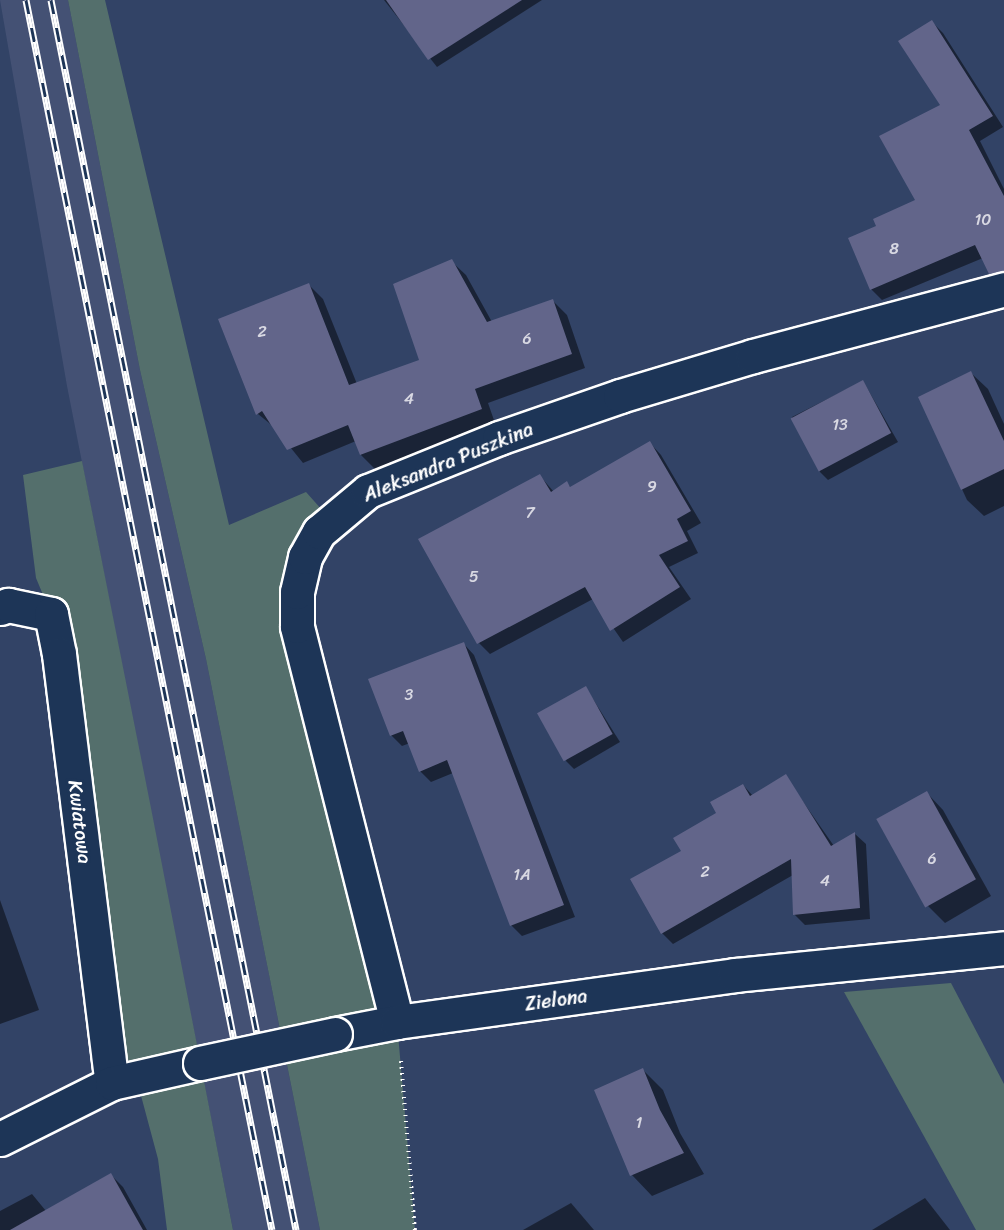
<!DOCTYPE html>
<style>
body{margin:0}
#map{position:relative;width:1004px;height:1230px;overflow:hidden;background:#324366;font-family:Sriracha,sans-serif}
div>[style]{position:absolute}
.built>*{inset:0;background:#445174}
.green>*{inset:0;background:#546f6c}
.shadow>*{inset:0;background:#0007}
.building>*{inset:0;background:#62658a;transform-origin:0 0}
.path>*{height:4px;margin-top:-2px;transform-origin:0;background:repeating-linear-gradient(90deg,#fff 0 1.5px,transparent 0 6px)}
.roads{filter:drop-shadow(2px 0 #fff) drop-shadow(-2px 0 #fff) drop-shadow(0 2px #fff) drop-shadow(0 -2px #fff)}
.street>*{height:33px;margin:-16.5px;padding:0 16.5px;transform-origin:16.5px;border-radius:16.5px;background:#1d3557}
.rail>*{height:7px;margin-top:-3.5px;transform-origin:0;background:repeating-linear-gradient(90deg,#1d3557 0 14px,#fff 0 28px);box-sizing:border-box;border-block:2px solid #fff}
.bridges{filter:drop-shadow(2px 0 #fff) drop-shadow(-2px 0 #fff) drop-shadow(0 2px #fff) drop-shadow(0 -2px #fff)}
.street-bridge>*{height:33px;margin:-16.5px;padding:0 16.5px;transform-origin:16.5px;border-radius:16.5px;background:#1d3557}
span{translate:-50% -50%;white-space:nowrap;text-align:center;line-height:1.15;-webkit-text-stroke:6px #1d3557;paint-order:stroke}
.number-label{font-size:16px;color:#d8d8e2}
.number-label span{-webkit-text-stroke-width:0}
.street-label{font-size:20px;color:#fff}
</style>
<div id="map">
<div class="built">
<div style="clip-path:polygon(0 0,68px 0,140px 370px,206px 659px,320px 1230px,233px 1230px,67px 386px)"></div>
</div>
<div class="green">
<div style="clip-path:polygon(68px 0,105px 0,229px 525px,306px 492px,331px 520px,297px 592px,397px 1022px,415px 1230px,320px 1230px,206px 659px,140px 370px)"></div>
<div style="clip-path:polygon(82px 461px,150px 803px,233px 1230px,167px 1230px,158px 1159px,136px 1077px,112px 1083px,51px 614px,36px 578px,23px 475px)"></div>
<div style="clip-path:polygon(951px 983px,1004px 1084px,1004px 1230px,976px 1230px,844px 992px)"></div>
</div>
<div class="shadow">
<div style="clip-path:polygon(384px 0,542px 0,437px 67px)"></div>
<div style="clip-path:polygon(931px 21px,943px 33px,1003px 127px,980px 141px,1004px 189px,1004px 268px,983px 258px,882px 300px,871px 289px,879px 227px,917px 200px,942px 106px)"></div>
<div style="clip-path:polygon(451px 261px,466px 275px,492px 322px,553px 301px,567px 315px,585px 368px,488px 403px,495px 423px,375px 469px,361px 455px,356px 441px,303px 463px,274px 427px,258px 414px,220px 320px,309px 285px,323px 299px,357px 384px,421px 360px)"></div>
<div style="clip-path:polygon(971px 373px,988px 389px,1004px 424px,1004px 506px,984px 516px,967px 500px,920px 398px)"></div>
<div style="clip-path:polygon(863px 381px,898px 442px,828px 480px,820px 472px,792px 417px)"></div>
<div style="clip-path:polygon(650px 443px,661px 455px,701px 523px,687px 531px,698px 553px,669px 567px,691px 599px,623px 642px,593px 599px,490px 654px,479px 643px,540px 476px,554px 492px,567px 483px,571px 488px)"></div>
<div style="clip-path:polygon(463px 643px,474px 655px,575px 917px,522px 936px,511px 925px,453px 773px,431px 782px,420px 771px,410px 743px,402px 746px,391px 735px)"></div>
<div style="clip-path:polygon(586px 688px,620px 742px,574px 769px,566px 761px)"></div>
<div style="clip-path:polygon(785px 776px,834px 846px,855px 834px,866px 844px,870px 919px,805px 925px,794px 914px,793px 875px,673px 944px,662px 933px,683px 852px,743px 785px,753px 796px)"></div>
<div style="clip-path:polygon(927px 793px,943px 810px,991px 896px,945px 923px,928px 906px,879px 820px)"></div>
<div style="clip-path:polygon(0 900px,39px 1010px,0 1024px)"></div>
<div style="clip-path:polygon(643px 1070px,663px 1090px,680px 1133px,704px 1174px,652px 1196px,632px 1175px,596px 1091px)"></div>
<div style="clip-path:polygon(111px 1175px,123px 1187px,147px 1230px,0 1230px,0 1211px,32px 1194px,46px 1211px)"></div>
<div style="clip-path:polygon(925px 1198px,950px 1230px,872px 1230px)"></div>
<div style="clip-path:polygon(571px 1203px,594px 1230px,523px 1230px)"></div>
</div>
<div class="building">
<div style="clip-path:polygon(386px 0,522px 0,428px 60px)"></div>
<div style="clip-path:polygon(932px 20px,993px 116px,969px 130px,1004px 196px,1004px 271px,989px 274px,975px 245px,870px 290px,848px 238px,876px 226px,873px 219px,915px 200px,879px 136px,940px 105px,898px 41px)"></div>
<div style="clip-path:polygon(452px 259px,487px 322px,553px 299px,572px 354px,475px 389px,482px 409px,360px 455px,348px 425px,287px 450px,262px 411px,256px 415px,218px 319px,309px 283px,349px 385px,419px 360px,393px 284px)"></div>
<div style="clip-path:polygon(971px 371px,1004px 441px,1004px 469px,961px 490px,918px 397px)"></div>
<div style="left:863px;top:380px;width:60px;height:82px;rotate:62deg"></div>
<div style="clip-path:polygon(650px 441px,691px 511px,677px 519px,688px 541px,659px 555px,680px 587px,610px 631px,585px 587px,477px 644px,418px 539px,540px 474px,551px 492px,567px 481px,570px 487px)"></div>
<div style="clip-path:polygon(464px 642px,564px 905px,510px 926px,447px 760px,419px 772px,403px 731px,390px 736px,368px 679px)"></div>
<div style="left:586px;top:686px;width:55px;height:56px;rotate:61deg"></div>
<div style="clip-path:polygon(786px 774px,831px 846px,855px 832px,860px 908px,793px 915px,791px 859px,661px 934px,630px 879px,681px 851px,673px 838px,716px 813px,710px 802px,743px 784px,750px 796px)"></div>
<div style="left:927px;top:791px;width:101px;height:58px;rotate:61deg"></div>
<div style="clip-path:polygon(643px 1068px,660px 1110px,684px 1153px,630px 1176px,594px 1090px)"></div>
<div style="clip-path:polygon(111px 1173px,143px 1230px,10px 1230px)"></div>
</div>
<div class="path">
<div style="left:401px;top:1061px;width:170px;rotate:85.3deg"></div>
</div>
<div class="roads">
<div class="street">
<div style="left:0;top:608px;width:9px;rotate:-21deg"></div>
<div style="left:8px;top:605px;width:44px;rotate:11.8deg"></div>
<div style="left:51px;top:614px;width:41px;rotate:78.7deg"></div>
<div style="left:59px;top:654px;width:432px;rotate:83deg"></div>
<div style="left:397px;top:1022px;width:408px;rotate:-104.2deg"></div>
<div style="left:297px;top:626px;width:34px;rotate:-90deg"></div>
<div style="left:297px;top:592px;width:36px;rotate:-77deg"></div>
<div style="left:305px;top:557px;width:29px;rotate:-61deg"></div>
<div style="left:319px;top:532px;width:64px;rotate:-39.9deg"></div>
<div style="left:368px;top:491px;width:141px;rotate:-22deg"></div>
<div style="left:499px;top:438px;width:128px;rotate:-19.1deg"></div>
<div style="left:620px;top:396px;width:139px;rotate:-16.7deg"></div>
<div style="left:753px;top:356px;width:260px;rotate:-14.9deg"></div>
<div style="left:335px;top:1034px;width:63px;rotate:-11deg"></div>
<div style="left:397px;top:1022px;width:341px;rotate:-7.9deg"></div>
<div style="left:735px;top:975px;width:270px;rotate:-5.7deg"></div>
<div style="left:0;top:1139px;width:125px;rotate:-26.6deg"></div>
<div style="left:112px;top:1083px;width:90px;rotate:-12.8deg"></div>
</div>
</div>
<div class="rail">
<div style="left:26px;top:0;width:1254px;rotate:78.69deg"></div>
<div style="left:51px;top:0;width:1254px;rotate:78.73deg"></div>
</div>
<div class="bridges">
<div class="street-bridge">
<div style="left:200px;top:1063px;width:138px;rotate:-12.1deg"></div>
</div>
</div>
<div class="number-label">
<span style="left:983px;top:220px">10</span>
<span style="left:894px;top:249px">8</span>
<span style="left:262px;top:332px">2</span>
<span style="left:527px;top:339px">6</span>
<span style="left:409px;top:399px">4</span>
<span style="left:840px;top:425px">13</span>
<span style="left:652px;top:487px">9</span>
<span style="left:530px;top:513px">7</span>
<span style="left:474px;top:577px">5</span>
<span style="left:409px;top:695px">3</span>
<span style="left:932px;top:859px">6</span>
<span style="left:705px;top:872px">2</span>
<span style="left:522px;top:875px">1A</span>
<span style="left:825px;top:881px">4</span>
<span style="left:639px;top:1123px">1</span>
</div>
<div class="street-label">
<span style="left:448px;top:462px;rotate:-22deg">Aleksandra Puszkina</span>
<span style="left:80px;top:822px;rotate:83deg">Kwiatowa</span>
<span style="left:556px;top:1000px;rotate:-8deg">Zielona</span>
</div>
</div>
